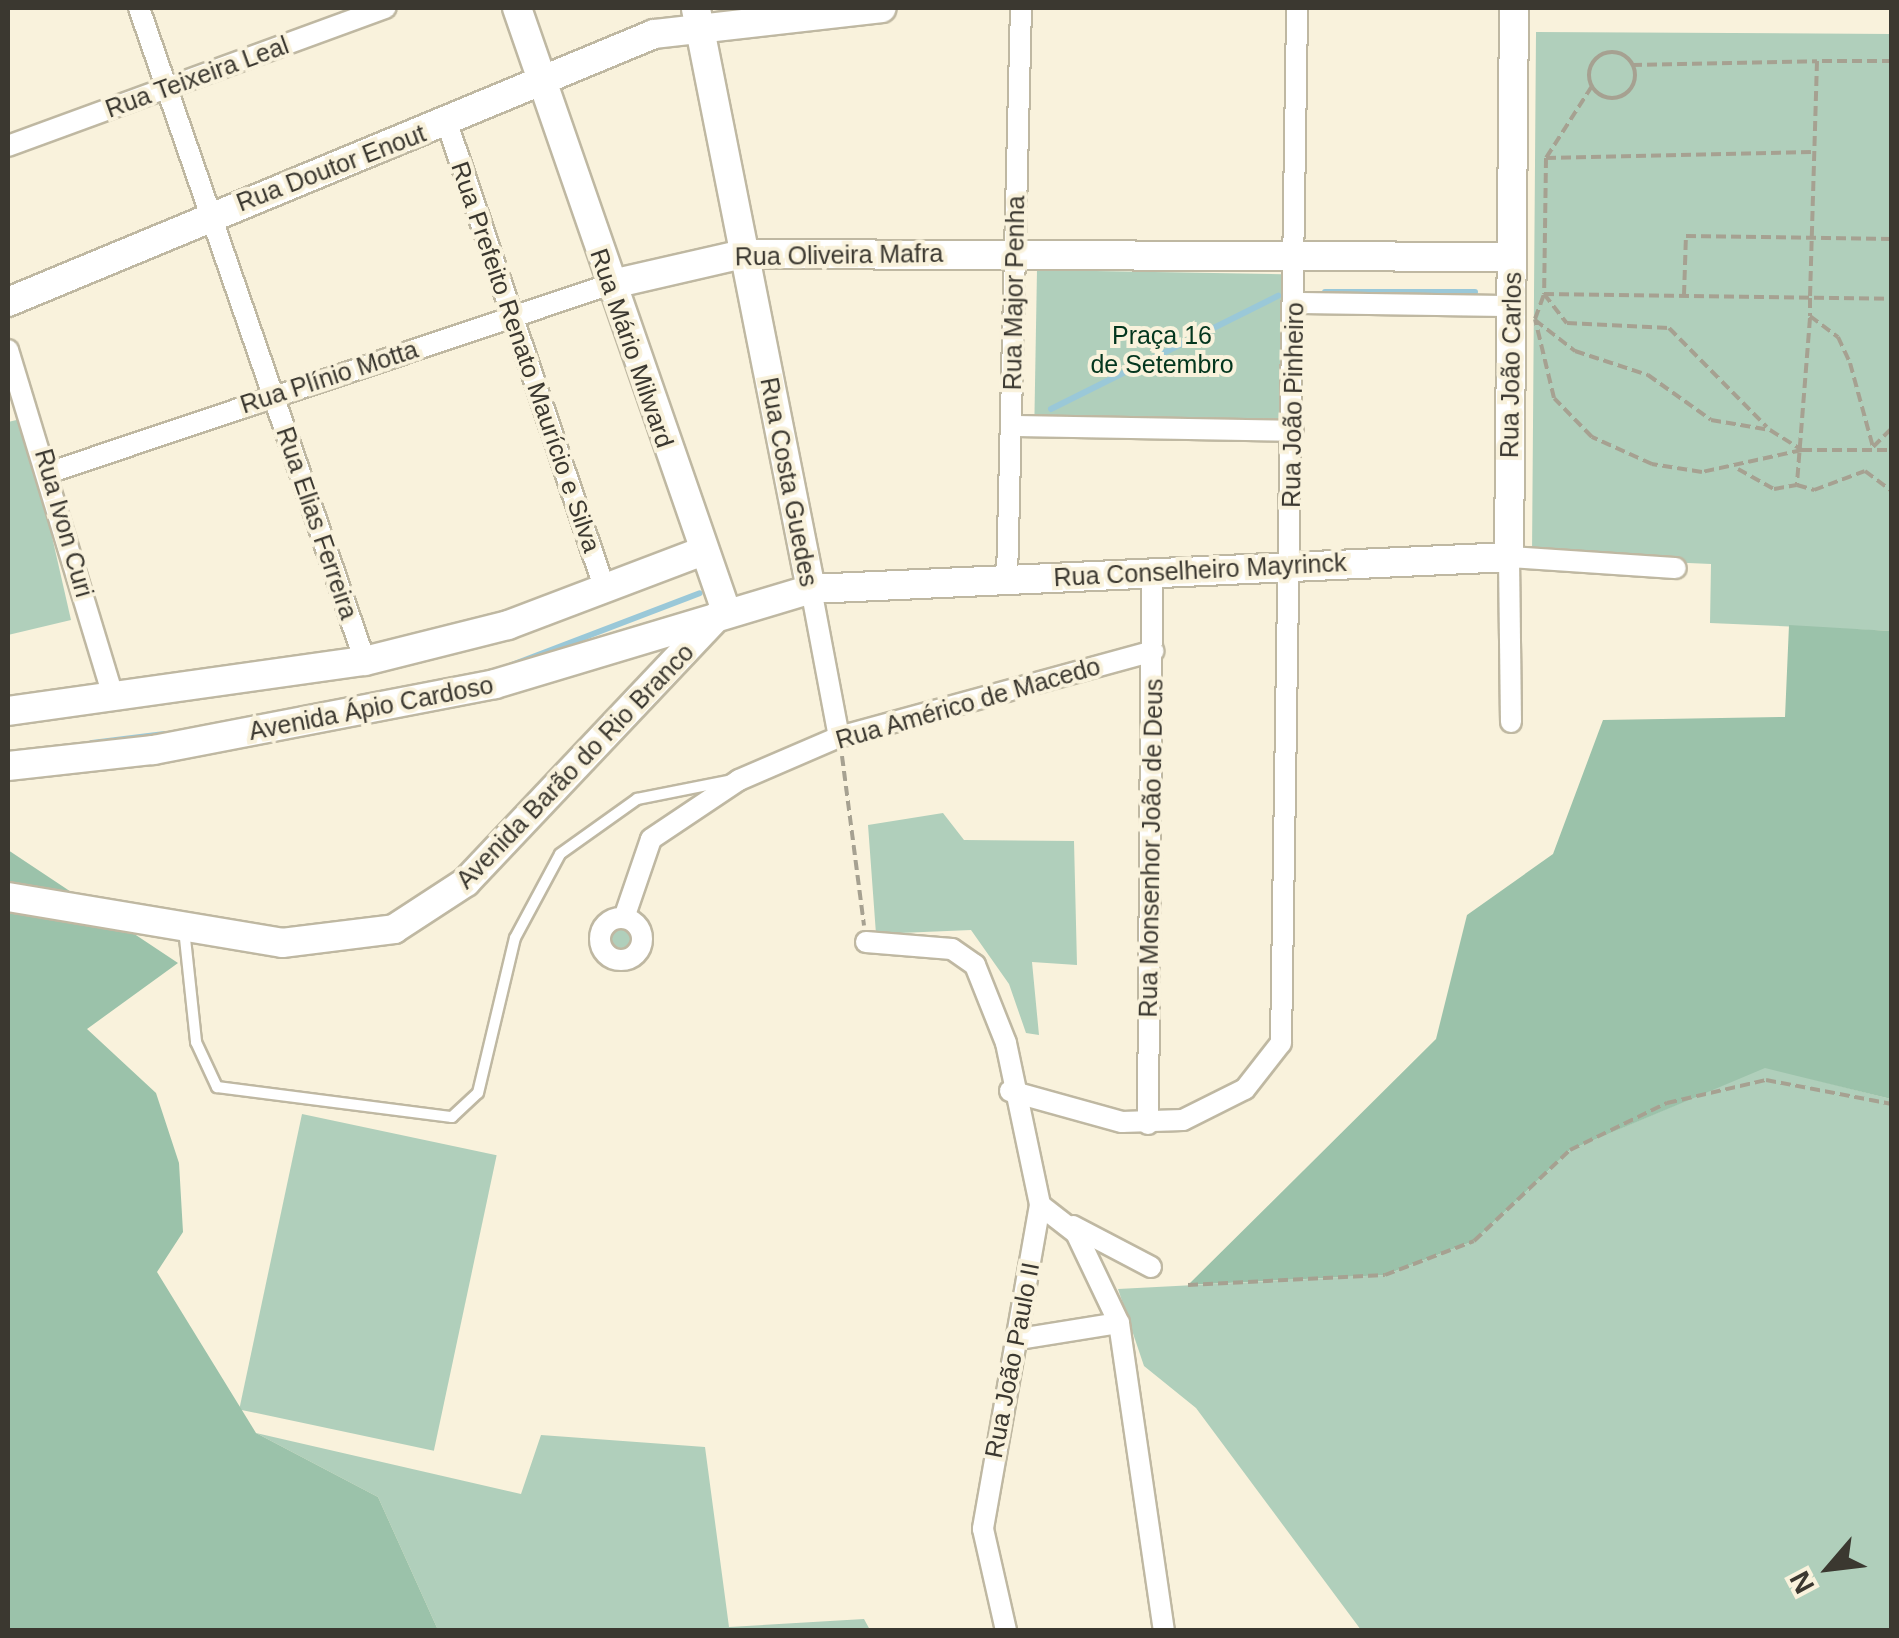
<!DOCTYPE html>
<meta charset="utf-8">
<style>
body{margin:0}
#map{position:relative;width:1899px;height:1638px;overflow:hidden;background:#f9f2dc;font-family:Arial,sans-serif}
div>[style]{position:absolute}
.green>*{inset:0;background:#b0cfbb;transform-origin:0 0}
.round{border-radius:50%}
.forest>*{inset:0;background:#9bc2aa}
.stream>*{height:6px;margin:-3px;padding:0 3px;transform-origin:3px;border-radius:3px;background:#9ac8d8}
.path>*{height:4px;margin-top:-2px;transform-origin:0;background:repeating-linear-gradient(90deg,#a6a191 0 10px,transparent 0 15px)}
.path>.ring{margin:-2px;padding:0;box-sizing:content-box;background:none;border:4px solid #a6a191;border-radius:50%}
.roads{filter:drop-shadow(2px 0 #bfb8a2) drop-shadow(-2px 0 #bfb8a2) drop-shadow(0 2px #bfb8a2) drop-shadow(0 -2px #bfb8a2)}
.lane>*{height:10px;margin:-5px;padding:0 5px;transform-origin:5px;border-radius:5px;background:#fff}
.street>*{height:20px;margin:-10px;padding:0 10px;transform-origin:10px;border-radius:10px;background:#fff}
.street>.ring{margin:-10px;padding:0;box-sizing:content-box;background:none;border:20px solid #fff;border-radius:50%}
.secondary>*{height:28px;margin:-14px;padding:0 14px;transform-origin:14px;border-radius:14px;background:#fff}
span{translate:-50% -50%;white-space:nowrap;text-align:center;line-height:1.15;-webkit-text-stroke:8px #f9f2dc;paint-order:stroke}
.street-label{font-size:25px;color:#3b3830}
.park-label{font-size:25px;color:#03361e}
.frame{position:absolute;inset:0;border:10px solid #3b3830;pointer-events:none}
.north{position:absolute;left:1779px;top:1518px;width:100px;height:100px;-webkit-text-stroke:8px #f9f2dc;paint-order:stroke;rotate:242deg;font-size:28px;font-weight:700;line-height:40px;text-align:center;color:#3b3830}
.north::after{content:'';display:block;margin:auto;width:35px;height:45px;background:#3b3830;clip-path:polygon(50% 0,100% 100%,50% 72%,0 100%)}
</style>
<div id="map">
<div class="green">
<div style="clip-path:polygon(1536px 32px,1891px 34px,1891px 631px,1710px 623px,1711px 564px,1532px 556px)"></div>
<div style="left:1037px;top:270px;width:256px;height:157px;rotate:1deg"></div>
<div style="clip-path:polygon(25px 418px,71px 620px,8px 635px,8px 422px)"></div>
<div style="clip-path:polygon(943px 813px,964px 840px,1074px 841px,1077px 965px,1032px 962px,1039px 1035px,1026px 1033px,1009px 984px,971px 930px,876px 934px,868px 825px)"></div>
<div class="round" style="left:604px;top:922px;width:34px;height:34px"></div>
<div style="clip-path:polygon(1765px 1067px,1891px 1099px,1891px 1630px,1361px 1630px,1196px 1408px,1144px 1366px,1118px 1289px,1385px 1275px,1474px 1241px,1570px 1150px)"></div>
<div style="left:302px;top:1114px;width:199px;height:302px;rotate:12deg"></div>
<div style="clip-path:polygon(256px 1433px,521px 1494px,541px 1435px,705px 1447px,729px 1627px,864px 1619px,870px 1630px,438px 1630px,378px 1497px)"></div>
</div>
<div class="forest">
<div style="clip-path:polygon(1789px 625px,1891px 631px,1891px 1099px,1765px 1068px,1570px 1150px,1474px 1241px,1385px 1275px,1188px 1285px,1436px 1039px,1467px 915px,1553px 854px,1603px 720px,1785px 717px)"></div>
<div style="clip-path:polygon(8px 850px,178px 963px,87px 1029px,156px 1093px,179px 1163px,183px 1232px,157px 1272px,256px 1433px,378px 1497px,438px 1630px,8px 1630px)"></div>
</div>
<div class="stream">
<div style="left:1325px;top:292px;width:150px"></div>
<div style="left:1051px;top:409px;width:254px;rotate:-26.5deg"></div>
<div style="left:509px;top:666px;width:204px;rotate:-20.9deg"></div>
<div style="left:92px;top:743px;width:73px;rotate:-7.1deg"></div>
</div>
<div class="path">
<div class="ring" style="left:1589px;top:52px;width:42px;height:42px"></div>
<div style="left:1892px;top:61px;width:75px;rotate:180deg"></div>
<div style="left:1817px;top:61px;width:237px;rotate:91.7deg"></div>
<div style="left:1810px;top:298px;width:18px;rotate:90deg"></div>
<div style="left:1810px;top:316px;width:35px;rotate:37deg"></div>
<div style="left:1838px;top:337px;width:29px;rotate:65deg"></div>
<div style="left:1850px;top:363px;width:87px;rotate:74.7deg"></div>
<div style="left:1873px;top:447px;width:27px;rotate:-45deg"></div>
<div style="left:1632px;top:65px;width:185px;rotate:-1.2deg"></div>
<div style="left:1592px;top:86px;width:85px;rotate:122.6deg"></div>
<div style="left:1546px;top:158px;width:136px;rotate:90.8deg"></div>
<div style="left:1544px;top:294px;width:37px;rotate:52deg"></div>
<div style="left:1567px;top:323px;width:102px;rotate:2.8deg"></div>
<div style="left:1669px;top:328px;width:139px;rotate:45.3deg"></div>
<div style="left:1546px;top:158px;width:265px;rotate:-1.3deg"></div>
<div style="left:1684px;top:295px;width:59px;rotate:-88.1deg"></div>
<div style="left:1686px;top:236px;width:206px;rotate:0.8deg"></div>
<div style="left:1810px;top:318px;width:168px;rotate:94.5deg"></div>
<div style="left:1797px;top:485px;width:18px;rotate:16deg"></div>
<div style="left:1814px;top:490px;width:54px;rotate:-20.4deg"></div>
<div style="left:1865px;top:471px;width:34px;rotate:37deg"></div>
<div style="left:1535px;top:320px;width:51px;rotate:37.8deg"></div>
<div style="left:1575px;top:351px;width:77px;rotate:18.2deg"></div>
<div style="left:1648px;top:375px;width:77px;rotate:35.5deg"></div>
<div style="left:1711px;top:420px;width:60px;rotate:9.6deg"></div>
<div style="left:1770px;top:430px;width:38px;rotate:32deg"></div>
<div style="left:1802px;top:450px;width:102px;rotate:167.6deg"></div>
<div style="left:1702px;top:472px;width:51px;rotate:-170.9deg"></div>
<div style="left:1652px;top:464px;width:66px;rotate:-155.8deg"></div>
<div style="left:1592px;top:437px;width:54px;rotate:-134.3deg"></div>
<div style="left:1554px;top:398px;width:81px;rotate:-103.5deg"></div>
<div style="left:1535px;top:319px;width:27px;rotate:-70deg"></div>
<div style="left:1544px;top:294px;width:348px;rotate:0.8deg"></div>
<div style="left:1802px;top:450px;width:90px"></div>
<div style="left:1738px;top:469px;width:41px;rotate:29.1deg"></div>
<div style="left:1774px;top:489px;width:23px;rotate:-10deg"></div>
<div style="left:842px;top:756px;width:171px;rotate:82.6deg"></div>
<div style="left:1188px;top:1285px;width:197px;rotate:-2.9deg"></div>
<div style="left:1385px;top:1275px;width:95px;rotate:-20.9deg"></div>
<div style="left:1474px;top:1241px;width:132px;rotate:-43.5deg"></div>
<div style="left:1570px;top:1150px;width:108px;rotate:-25.9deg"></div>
<div style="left:1667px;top:1103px;width:102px;rotate:-13.1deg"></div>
<div style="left:1766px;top:1080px;width:128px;rotate:10.8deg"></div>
</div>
<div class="roads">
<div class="lane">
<div style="left:184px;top:929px;width:114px;rotate:83.9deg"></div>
<div style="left:196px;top:1042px;width:50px;rotate:65deg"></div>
<div style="left:217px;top:1087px;width:237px;rotate:7.3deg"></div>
<div style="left:452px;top:1117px;width:35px;rotate:-43deg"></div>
<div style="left:478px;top:1093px;width:159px;rotate:-76.6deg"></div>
<div style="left:515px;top:938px;width:95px;rotate:-61.8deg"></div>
<div style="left:560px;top:854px;width:95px;rotate:-35.5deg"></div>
<div style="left:637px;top:799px;width:98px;rotate:-11.2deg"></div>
</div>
<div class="street">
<div style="left:139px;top:8px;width:691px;rotate:70.91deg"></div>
<div style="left:447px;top:123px;width:494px;rotate:71.3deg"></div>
<div style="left:8px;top:146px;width:402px;rotate:-20.1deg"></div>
<div style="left:1295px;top:303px;width:216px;rotate:0.8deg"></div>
<div style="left:8px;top:350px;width:365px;rotate:73.1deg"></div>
<div style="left:1012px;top:426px;width:281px;rotate:1deg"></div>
<div style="left:51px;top:472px;width:588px;rotate:-18.56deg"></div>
<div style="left:1007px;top:579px;width:571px;rotate:-88.6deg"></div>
<div style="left:811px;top:589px;width:151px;rotate:79.3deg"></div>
<div style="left:1511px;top:722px;width:165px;rotate:-90.7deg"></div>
<div style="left:1509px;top:557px;width:167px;rotate:3.8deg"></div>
<div style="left:624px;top:918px;width:83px;rotate:-71.1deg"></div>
<div style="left:651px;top:839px;width:106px;rotate:-33.8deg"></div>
<div style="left:739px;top:780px;width:109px;rotate:-23.3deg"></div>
<div style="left:839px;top:737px;width:326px;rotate:-15.3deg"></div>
<div class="ring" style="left:600px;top:918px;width:22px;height:22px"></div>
<div style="left:866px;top:942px;width:86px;rotate:4.7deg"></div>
<div style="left:952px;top:949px;width:28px;rotate:35deg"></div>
<div style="left:975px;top:965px;width:84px;rotate:68.3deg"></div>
<div style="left:1006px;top:1043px;width:166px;rotate:78.1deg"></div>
<div style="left:1040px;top:1205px;width:329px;rotate:100deg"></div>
<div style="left:983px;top:1529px;width:104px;rotate:77.2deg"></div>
<div style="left:1010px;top:1091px;width:116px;rotate:15.5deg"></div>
<div style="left:1122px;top:1122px;width:61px;rotate:-1.9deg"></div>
<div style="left:1183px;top:1120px;width:69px;rotate:-26.6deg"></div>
<div style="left:1245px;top:1089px;width:58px;rotate:-52deg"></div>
<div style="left:1281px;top:1043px;width:1035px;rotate:-89.11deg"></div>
<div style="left:1148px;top:1124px;width:552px;rotate:-89.58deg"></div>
<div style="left:1040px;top:1205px;width:46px;rotate:37.9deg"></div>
<div style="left:1076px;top:1233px;width:100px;rotate:64.5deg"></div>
<div style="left:1119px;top:1323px;width:310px;rotate:81.7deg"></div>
<div style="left:1073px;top:1226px;width:88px;rotate:27.7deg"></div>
<div style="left:1019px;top:1339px;width:101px;rotate:-9.1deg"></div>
</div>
<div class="secondary">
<div style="left:517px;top:8px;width:635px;rotate:70.88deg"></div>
<div style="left:696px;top:9px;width:591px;rotate:78.79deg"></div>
<div style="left:608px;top:285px;width:139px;rotate:-12.9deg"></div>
<div style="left:743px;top:254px;width:769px;rotate:0.22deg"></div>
<div style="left:8px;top:302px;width:699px;rotate:-22.53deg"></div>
<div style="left:654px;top:34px;width:229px;rotate:-6.5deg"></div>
<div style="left:8px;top:711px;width:360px;rotate:-8deg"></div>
<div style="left:365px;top:661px;width:147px;rotate:-14.1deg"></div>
<div style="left:508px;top:625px;width:209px;rotate:-20.8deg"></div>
<div style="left:8px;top:766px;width:146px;rotate:-6.3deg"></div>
<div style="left:153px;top:750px;width:348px;rotate:-10.9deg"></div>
<div style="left:495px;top:684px;width:330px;rotate:-16.7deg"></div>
<div style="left:811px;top:589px;width:699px;rotate:-2.62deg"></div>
<div style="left:1509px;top:557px;width:549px;rotate:-89.48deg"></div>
<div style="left:8px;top:897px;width:278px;rotate:9.5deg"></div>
<div style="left:282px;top:943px;width:113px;rotate:-7.1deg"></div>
<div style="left:394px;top:929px;width:86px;rotate:-33.1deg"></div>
<div style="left:466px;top:882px;width:376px;rotate:-46.6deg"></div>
</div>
</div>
<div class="street-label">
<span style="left:197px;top:77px;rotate:-20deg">Rua Teixeira Leal</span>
<span style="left:331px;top:168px;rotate:-21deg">Rua Doutor Enout</span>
<span style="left:839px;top:255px;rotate:-1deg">Rua Oliveira Mafra</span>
<span style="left:1014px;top:293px;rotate:-89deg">Rua Major Penha</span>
<span style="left:632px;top:348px;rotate:71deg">Rua Mário Milward</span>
<span style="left:526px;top:357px;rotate:71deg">Rua Prefeito Renato Maurício e Silva</span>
<span style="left:1511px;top:365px;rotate:-89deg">Rua João Carlos</span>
<span style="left:329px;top:377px;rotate:-18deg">Rua Plínio Motta</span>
<span style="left:1293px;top:405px;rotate:-89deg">Rua João Pinheiro</span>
<span style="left:789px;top:482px;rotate:79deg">Rua Costa Guedes</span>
<span style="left:64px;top:523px;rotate:74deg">Rua Ivon Curi</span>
<span style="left:317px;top:523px;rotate:71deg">Rua Elias Ferreira</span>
<span style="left:1200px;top:570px;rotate:-3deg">Rua Conselheiro Mayrinck</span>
<span style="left:968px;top:703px;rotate:-16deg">Rua Américo de Macedo</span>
<span style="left:371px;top:708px;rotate:-11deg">Avenida Ápio Cardoso</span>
<span style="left:575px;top:766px;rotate:-46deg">Avenida Barão do Rio Branco</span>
<span style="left:1151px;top:848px;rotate:-89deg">Rua Monsenhor João de Deus</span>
<span style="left:1012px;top:1360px;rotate:-79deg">Rua João Paulo II</span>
</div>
<div class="park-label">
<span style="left:1162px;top:350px">Praça 16<br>de Setembro</span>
</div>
<div class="frame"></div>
<div class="north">N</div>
</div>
